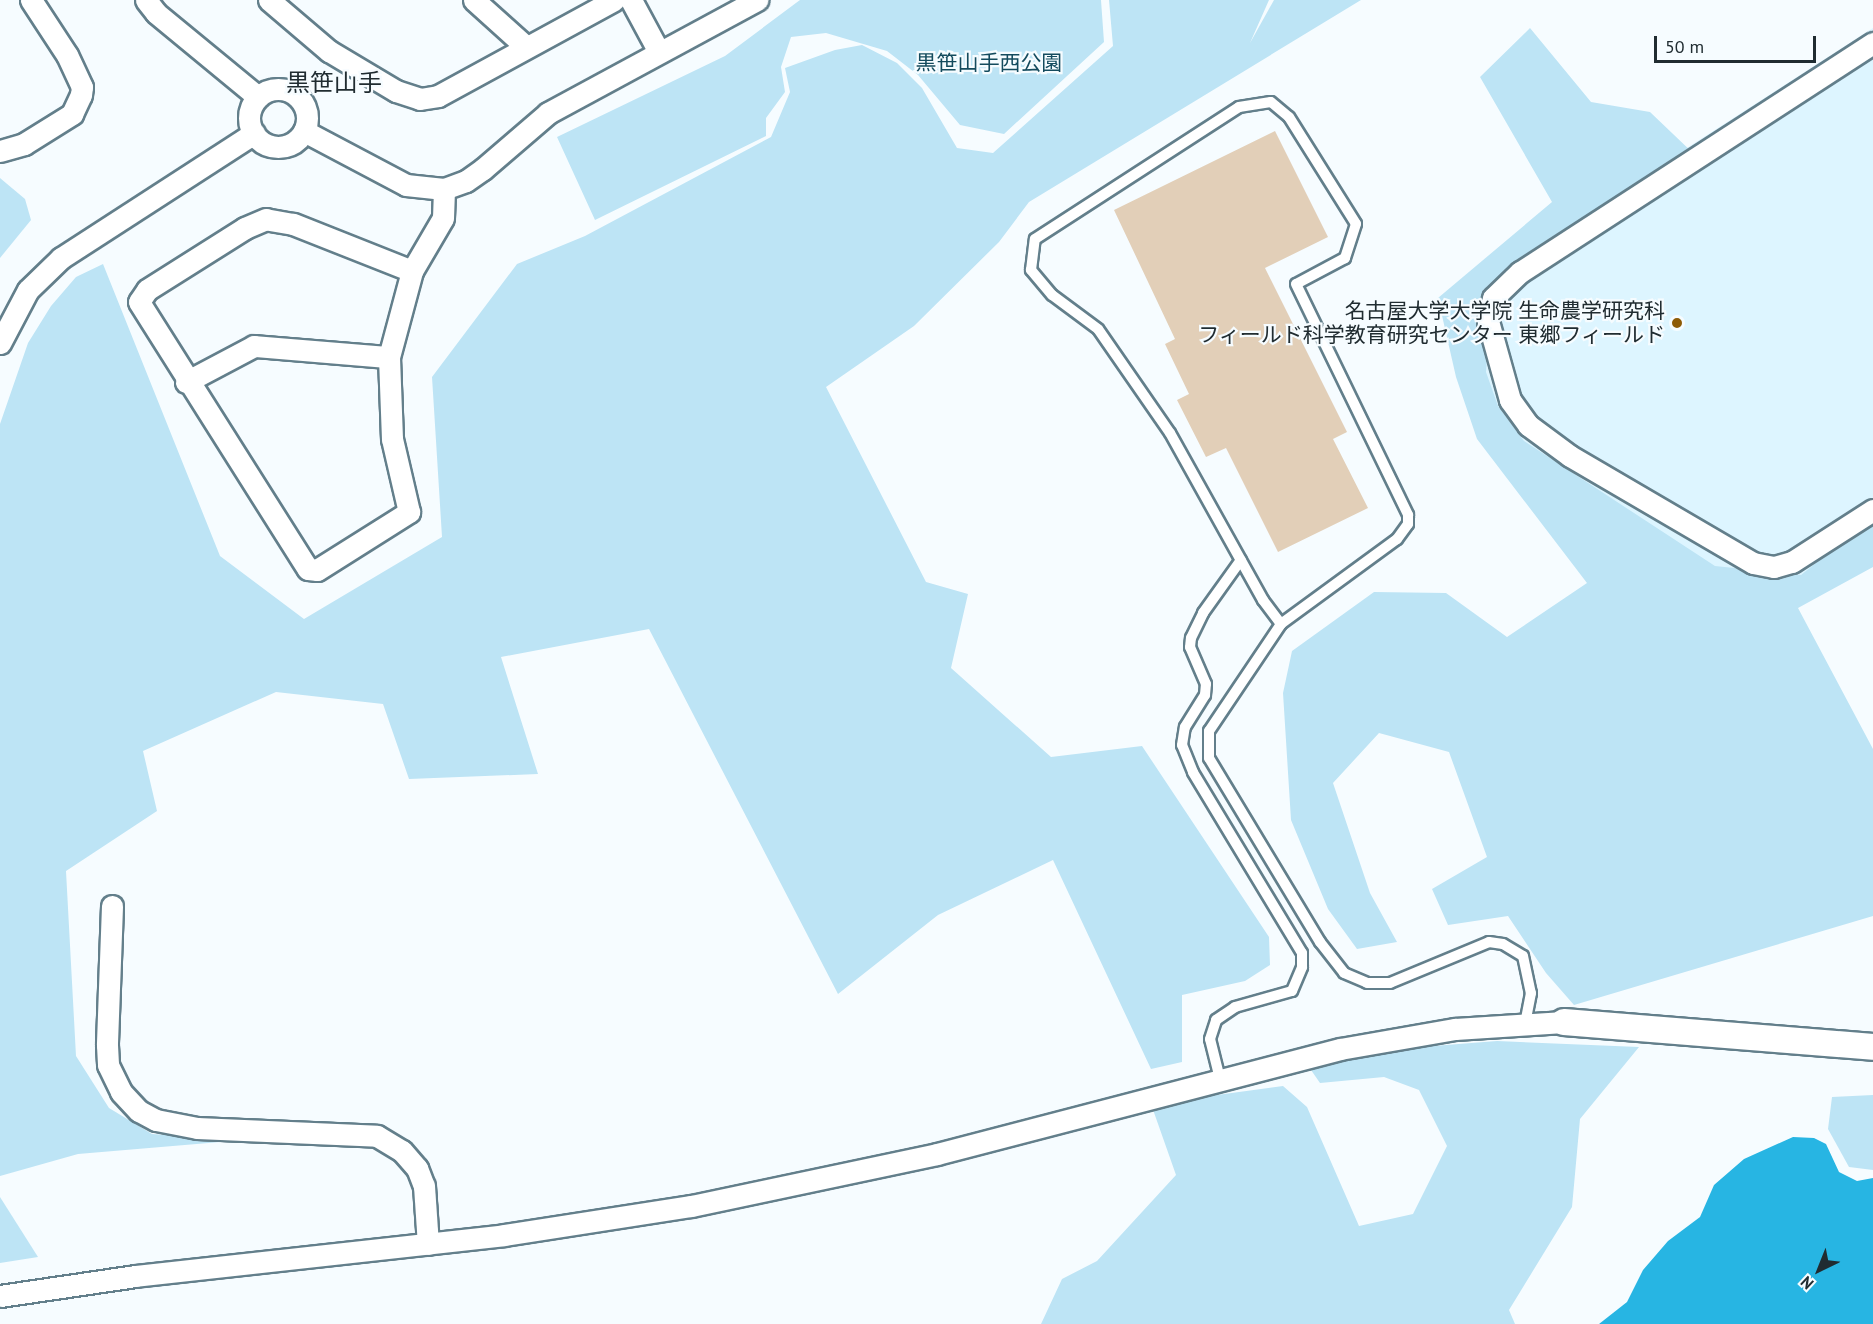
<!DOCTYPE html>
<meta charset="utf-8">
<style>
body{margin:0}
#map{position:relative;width:1873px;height:1324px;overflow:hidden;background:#f6fcff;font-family:"PT Sans","Noto Sans JP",sans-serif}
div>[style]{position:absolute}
.built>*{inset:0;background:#ddf5ff}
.green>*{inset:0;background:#bde4f5}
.water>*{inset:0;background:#27b5e3}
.building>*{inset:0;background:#e2cfb8}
.roads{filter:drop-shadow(2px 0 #637f8b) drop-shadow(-2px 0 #637f8b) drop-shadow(0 2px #637f8b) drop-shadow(0 -2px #637f8b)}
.service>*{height:10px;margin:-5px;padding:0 5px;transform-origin:5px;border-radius:5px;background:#fff}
.minor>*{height:21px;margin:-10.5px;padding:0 10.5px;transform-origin:10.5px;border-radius:10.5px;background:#fff}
.minor>.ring{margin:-10.5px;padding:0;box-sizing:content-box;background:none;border:21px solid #fff;border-radius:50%}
.tertiary>*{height:26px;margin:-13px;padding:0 13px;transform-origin:13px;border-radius:13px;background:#fff}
.dots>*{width:16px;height:16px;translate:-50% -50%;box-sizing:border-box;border:3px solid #f6fcff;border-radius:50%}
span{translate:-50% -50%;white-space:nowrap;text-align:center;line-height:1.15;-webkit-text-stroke:4.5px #f6fcff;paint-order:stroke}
.park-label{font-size:21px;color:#144b5e}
.poi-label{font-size:21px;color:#202c31}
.right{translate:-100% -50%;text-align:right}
.quarter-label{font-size:24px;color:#202c31}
.north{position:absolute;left:1789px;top:1240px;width:60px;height:60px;-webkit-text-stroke:4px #f6fcff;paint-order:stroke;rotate:223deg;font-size:16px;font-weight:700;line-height:24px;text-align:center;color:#202c31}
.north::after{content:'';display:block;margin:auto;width:21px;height:27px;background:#202c31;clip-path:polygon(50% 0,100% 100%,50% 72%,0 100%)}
.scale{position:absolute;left:1654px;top:36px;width:162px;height:27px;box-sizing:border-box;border:3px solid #202c31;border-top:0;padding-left:8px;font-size:18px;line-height:21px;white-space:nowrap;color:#202c31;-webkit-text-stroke:4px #f6fcff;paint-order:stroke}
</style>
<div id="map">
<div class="built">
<div style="clip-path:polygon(1873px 28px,1873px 547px,1732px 602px,1502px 440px,1474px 369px,1488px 276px)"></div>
</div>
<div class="green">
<div style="clip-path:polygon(800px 0,1101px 0,1104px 42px,1004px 134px,960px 125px,918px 75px,887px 51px,826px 33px,791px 37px,781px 67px,785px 92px,766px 118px,766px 136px,595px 220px,557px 137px,725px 56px)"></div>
<div style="clip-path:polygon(1109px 0,1269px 0,1250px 43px,1274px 0,1361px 0,1029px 202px,999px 242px,914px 326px,826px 387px,926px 582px,968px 594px,951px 668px,1051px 757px,1142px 746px,1269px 937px,1270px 965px,1245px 981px,1182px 995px,1182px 1062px,1151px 1069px,1053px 860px,938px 915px,838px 994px,649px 629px,501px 657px,538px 774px,409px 779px,383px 704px,276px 692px,143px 751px,157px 811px,66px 871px,76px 1056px,109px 1108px,152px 1134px,244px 1140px,78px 1154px,0 1176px,0 424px,28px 343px,51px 306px,76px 277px,103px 264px,220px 556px,304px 619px,442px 537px,432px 377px,517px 264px,585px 236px,771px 137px,790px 92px,785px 68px,835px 50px,862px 45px,897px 63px,922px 88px,957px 148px,993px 153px,1113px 46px)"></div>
<div style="clip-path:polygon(1530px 28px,1591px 102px,1650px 112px,1695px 155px,1492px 290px,1486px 372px,1498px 406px,1524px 441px,1715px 566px,1801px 575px,1873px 517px,1873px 567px,1798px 608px,1873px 749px,1873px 916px,1574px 1005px,1546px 973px,1508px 916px,1448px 925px,1432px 889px,1487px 857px,1449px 752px,1379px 733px,1333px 783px,1370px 893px,1397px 942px,1357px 949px,1328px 909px,1291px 820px,1283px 693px,1292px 651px,1374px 592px,1446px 593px,1507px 637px,1587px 583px,1477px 439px,1456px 377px,1438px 298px,1552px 202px,1480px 77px)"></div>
<div style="clip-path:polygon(0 178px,25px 199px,31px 220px,0 258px)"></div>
<div style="clip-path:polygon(1497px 1041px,1639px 1047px,1580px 1119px,1572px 1207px,1509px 1310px,1515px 1324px,1041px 1324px,1062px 1279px,1097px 1261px,1176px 1175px,1151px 1104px,1283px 1086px,1307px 1107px,1359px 1226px,1413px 1214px,1447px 1146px,1419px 1090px,1384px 1077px,1320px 1083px,1311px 1070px,1357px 1052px)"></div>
<div style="clip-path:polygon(1873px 1095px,1873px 1170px,1849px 1167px,1828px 1129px,1832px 1097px)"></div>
<div style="clip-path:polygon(0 1197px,38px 1257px,0 1263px)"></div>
</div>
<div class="water">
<div style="clip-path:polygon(1793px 1137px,1814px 1138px,1826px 1144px,1839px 1172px,1857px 1181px,1873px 1178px,1873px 1324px,1599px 1324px,1627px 1302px,1643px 1270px,1668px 1241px,1700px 1217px,1714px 1185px,1744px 1159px)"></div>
</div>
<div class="building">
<div style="clip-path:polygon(1275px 131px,1328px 237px,1265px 268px,1347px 432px,1333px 439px,1368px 508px,1278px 552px,1226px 448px,1206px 457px,1177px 400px,1189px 394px,1165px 344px,1175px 339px,1114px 210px)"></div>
</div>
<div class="roads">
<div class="service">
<div style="left:1281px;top:624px;width:30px;rotate:-127deg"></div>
<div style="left:1263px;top:600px;width:191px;rotate:-119.1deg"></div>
<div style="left:1170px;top:433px;width:126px;rotate:-124.7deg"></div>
<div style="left:1098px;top:329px;width:57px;rotate:-143.5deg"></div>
<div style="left:1052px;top:295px;width:33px;rotate:-130deg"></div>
<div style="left:1031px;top:270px;width:31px;rotate:-83deg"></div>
<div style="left:1035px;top:239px;width:243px;rotate:-32.9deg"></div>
<div style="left:1239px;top:107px;width:32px;rotate:-9deg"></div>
<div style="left:1271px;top:102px;width:23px;rotate:40deg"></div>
<div style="left:1289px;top:117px;width:126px;rotate:57.9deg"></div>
<div style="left:1356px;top:224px;width:36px;rotate:108deg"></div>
<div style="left:1345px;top:258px;width:55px;rotate:152deg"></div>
<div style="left:1296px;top:284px;width:257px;rotate:64.1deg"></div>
<div style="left:1408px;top:515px;width:9px;rotate:90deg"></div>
<div style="left:1408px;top:524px;width:19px;rotate:126deg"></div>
<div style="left:1397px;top:539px;width:144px;rotate:143.8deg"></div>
<div style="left:1281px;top:624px;width:129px;rotate:123.9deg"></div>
<div style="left:1209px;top:731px;width:27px;rotate:90deg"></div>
<div style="left:1209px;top:758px;width:215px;rotate:58.9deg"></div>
<div style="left:1320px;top:942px;width:39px;rotate:52deg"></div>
<div style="left:1344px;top:973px;width:25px;rotate:23deg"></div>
<div style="left:1367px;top:983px;width:23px"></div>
<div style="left:1390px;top:983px;width:107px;rotate:-22.5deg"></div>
<div style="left:1489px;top:942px;width:14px;rotate:8deg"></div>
<div style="left:1503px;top:944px;width:23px;rotate:31deg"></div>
<div style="left:1523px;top:956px;width:38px;rotate:78deg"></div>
<div style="left:1531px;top:993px;width:32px;rotate:101deg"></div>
<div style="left:1220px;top:1079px;width:41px;rotate:-104deg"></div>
<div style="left:1210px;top:1039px;width:20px;rotate:-72deg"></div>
<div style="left:1216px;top:1020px;width:23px;rotate:-34deg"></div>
<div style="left:1235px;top:1007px;width:59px;rotate:-15.7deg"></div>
<div style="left:1292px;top:991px;width:26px;rotate:-67deg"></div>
<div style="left:1302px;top:967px;width:14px;rotate:-90deg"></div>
<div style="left:1302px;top:953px;width:211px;rotate:-121.1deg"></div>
<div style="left:1193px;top:772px;width:29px;rotate:-112deg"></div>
<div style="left:1182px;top:745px;width:18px;rotate:-81deg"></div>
<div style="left:1185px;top:727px;width:38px;rotate:-58deg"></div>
<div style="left:1205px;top:695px;width:11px;rotate:-85deg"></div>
<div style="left:1206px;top:684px;width:40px;rotate:-113.4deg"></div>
<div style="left:1190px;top:647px;width:9px;rotate:-84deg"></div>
<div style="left:1191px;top:638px;width:28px;rotate:-64deg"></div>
<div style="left:1203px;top:613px;width:65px;rotate:-54.4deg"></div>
</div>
<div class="minor">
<div style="left:146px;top:0;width:16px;rotate:52deg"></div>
<div style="left:156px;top:13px;width:132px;rotate:39.5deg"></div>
<div style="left:269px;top:0;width:79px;rotate:40.4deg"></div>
<div style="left:329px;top:51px;width:78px;rotate:30.8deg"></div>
<div style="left:396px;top:91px;width:25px;rotate:18deg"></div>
<div style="left:420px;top:99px;width:18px;rotate:-9deg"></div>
<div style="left:438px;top:96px;width:200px;rotate:-28.6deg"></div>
<div style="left:474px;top:0;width:69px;rotate:42deg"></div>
<div style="left:631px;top:0;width:59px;rotate:61.7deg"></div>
<div style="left:1873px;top:43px;width:421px;rotate:147deg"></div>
<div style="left:1520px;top:272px;width:37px;rotate:136deg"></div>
<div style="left:1493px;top:298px;width:24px;rotate:102deg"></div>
<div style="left:1488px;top:321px;width:82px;rotate:74.4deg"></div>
<div style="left:1510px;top:400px;width:31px;rotate:54deg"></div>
<div style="left:1528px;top:425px;width:52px;rotate:36.4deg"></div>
<div style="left:1570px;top:456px;width:212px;rotate:30.3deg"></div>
<div style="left:1753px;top:563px;width:21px;rotate:11deg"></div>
<div style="left:1774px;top:567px;width:19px;rotate:-16deg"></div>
<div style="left:1792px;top:562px;width:96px;rotate:-32.7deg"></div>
<div class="ring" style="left:249px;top:89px;width:37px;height:37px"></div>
<div style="left:304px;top:131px;width:115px;rotate:27.9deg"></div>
<div style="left:406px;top:185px;width:38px;rotate:6deg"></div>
<div style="left:444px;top:189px;width:23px;rotate:-20deg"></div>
<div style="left:466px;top:181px;width:21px;rotate:-35deg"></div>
<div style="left:483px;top:169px;width:86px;rotate:-40.7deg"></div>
<div style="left:548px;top:113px;width:238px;rotate:-28.4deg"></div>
<div style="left:0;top:151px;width:25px;rotate:-16deg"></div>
<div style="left:24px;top:144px;width:57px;rotate:-32deg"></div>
<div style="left:72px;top:114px;width:21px;rotate:-65deg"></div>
<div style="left:81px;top:95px;width:8px;rotate:-83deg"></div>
<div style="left:82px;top:87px;width:35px;rotate:-115deg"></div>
<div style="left:67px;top:55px;width:66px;rotate:-123.2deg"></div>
<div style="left:412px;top:271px;width:128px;rotate:-158.4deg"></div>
<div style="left:293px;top:224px;width:27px;rotate:-170deg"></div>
<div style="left:266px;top:219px;width:23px;rotate:157deg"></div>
<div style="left:245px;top:228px;width:116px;rotate:147.7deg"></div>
<div style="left:147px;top:290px;width:14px;rotate:124deg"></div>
<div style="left:139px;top:302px;width:316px;rotate:57.7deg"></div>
<div style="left:308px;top:569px;width:9px;rotate:6deg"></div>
<div style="left:317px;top:570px;width:109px;rotate:-32.2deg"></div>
<div style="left:409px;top:512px;width:75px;rotate:-103.1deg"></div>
<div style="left:392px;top:439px;width:82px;rotate:-92.1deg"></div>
<div style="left:389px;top:357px;width:89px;rotate:-75deg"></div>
<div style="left:412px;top:271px;width:61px;rotate:-59.7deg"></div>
<div style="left:443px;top:218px;width:29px;rotate:-88deg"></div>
<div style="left:0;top:343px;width:60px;rotate:-62.2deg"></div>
<div style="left:28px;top:290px;width:46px;rotate:-44.1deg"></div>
<div style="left:61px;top:258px;width:230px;rotate:-32.9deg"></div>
<div style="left:186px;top:382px;width:77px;rotate:-27.9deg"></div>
<div style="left:254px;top:346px;width:135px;rotate:4.7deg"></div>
<div style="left:112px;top:906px;width:139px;rotate:92.1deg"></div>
<div style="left:107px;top:1045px;width:20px;rotate:87deg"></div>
<div style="left:108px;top:1065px;width:30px;rotate:64deg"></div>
<div style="left:121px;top:1092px;width:26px;rotate:47deg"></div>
<div style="left:139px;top:1111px;width:19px;rotate:28deg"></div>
<div style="left:156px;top:1120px;width:42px;rotate:11deg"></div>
<div style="left:197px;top:1128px;width:180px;rotate:2.5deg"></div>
<div style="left:377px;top:1136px;width:29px;rotate:31deg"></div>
<div style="left:402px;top:1151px;width:23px;rotate:49deg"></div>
<div style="left:417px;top:1168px;width:19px;rotate:69deg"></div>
<div style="left:424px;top:1186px;width:58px;rotate:86.1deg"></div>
<div style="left:0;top:1296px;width:136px;rotate:-8.4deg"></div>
<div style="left:135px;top:1276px;width:371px;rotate:-6.3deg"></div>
<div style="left:504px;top:1235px;width:189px;rotate:-8.8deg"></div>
<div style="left:691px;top:1206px;width:251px;rotate:-11.9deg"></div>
<div style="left:937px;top:1154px;width:416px;rotate:-14.6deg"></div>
<div style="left:1340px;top:1049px;width:117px;rotate:-9.9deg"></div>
<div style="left:1455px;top:1029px;width:109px;rotate:-3.7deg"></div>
</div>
<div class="tertiary">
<div style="left:1564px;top:1022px;width:310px;rotate:4.6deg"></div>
</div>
</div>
<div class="dots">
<div style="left:1677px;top:323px;background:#8d5b06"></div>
</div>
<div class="park-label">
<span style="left:989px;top:63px">黒笹山手西公園</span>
</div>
<div class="poi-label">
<span class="right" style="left:1665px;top:323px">名古屋大学大学院 生命農学研究科<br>フィールド科学教育研究センター 東郷フィールド</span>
</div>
<div class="quarter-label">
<span style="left:334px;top:83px">黒笹山手</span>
</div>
<div class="north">N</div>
<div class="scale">50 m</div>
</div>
